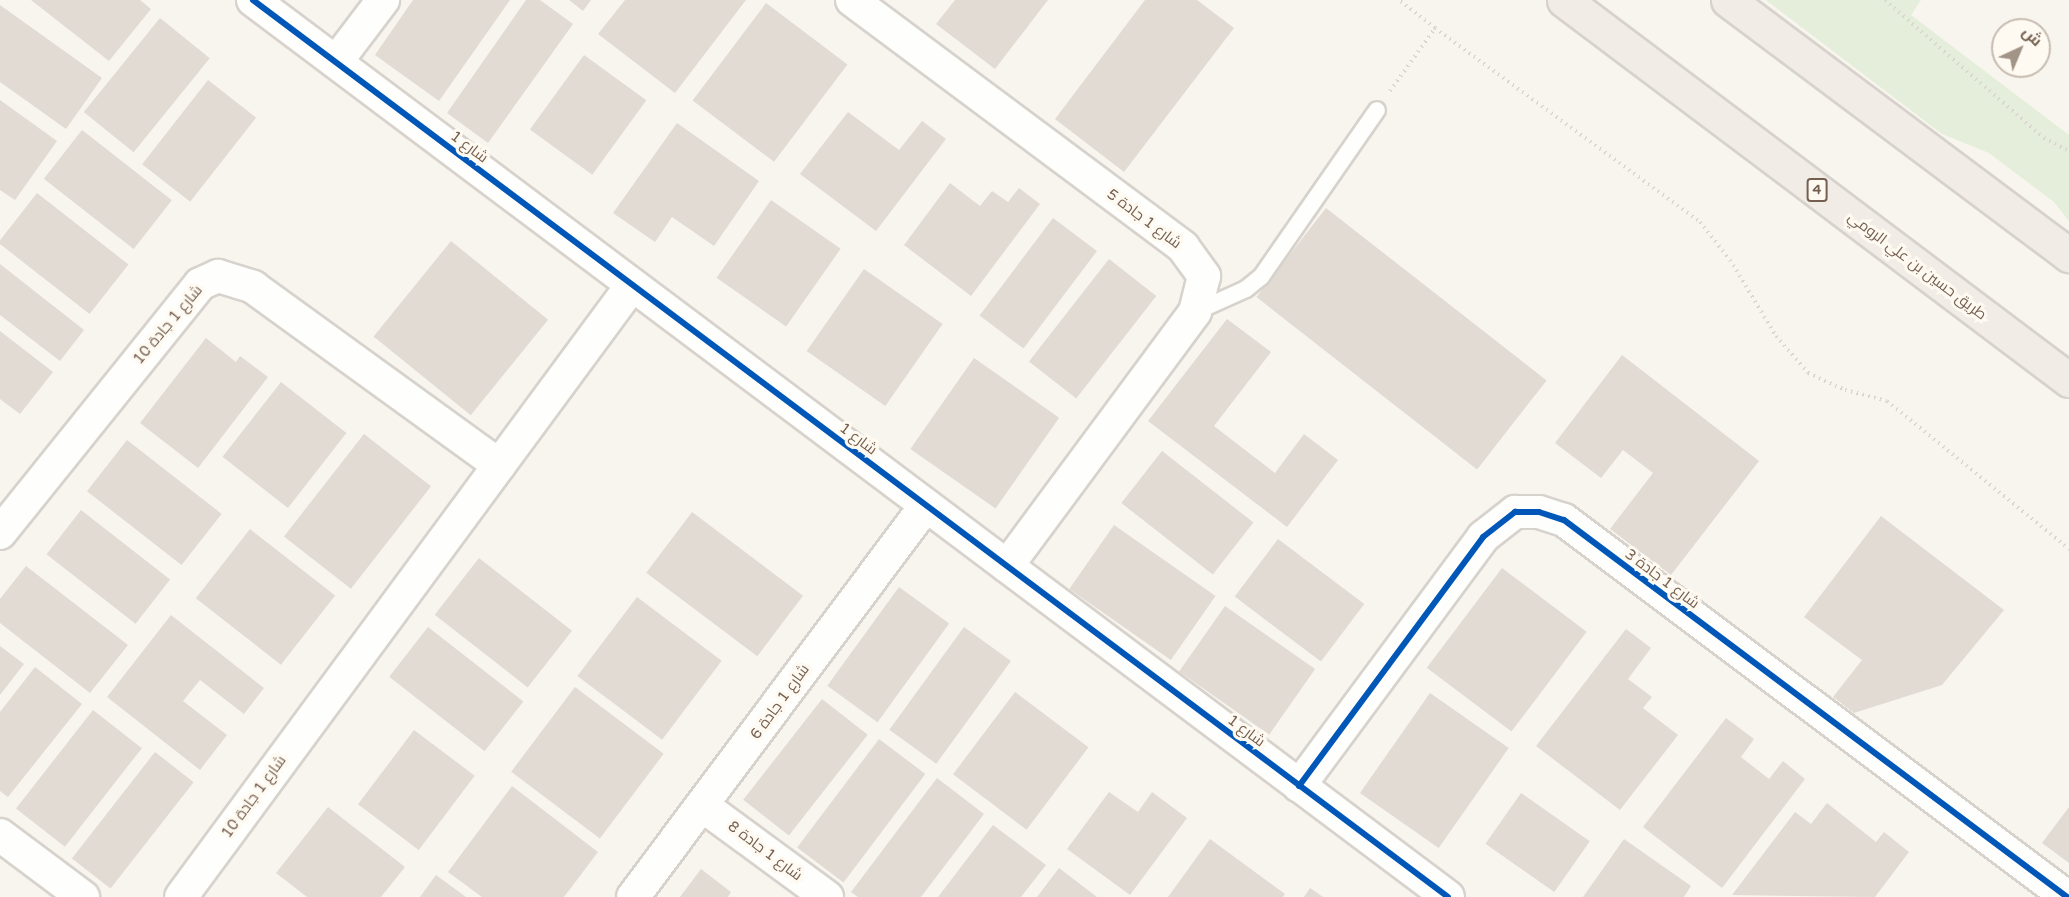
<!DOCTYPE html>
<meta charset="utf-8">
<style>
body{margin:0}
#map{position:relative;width:2069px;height:897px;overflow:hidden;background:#f8f5ee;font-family:"Varela Round",Cairo,sans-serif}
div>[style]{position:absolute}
.green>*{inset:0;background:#e4eeda}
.building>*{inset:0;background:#e1dbd4;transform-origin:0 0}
.path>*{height:4px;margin-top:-2px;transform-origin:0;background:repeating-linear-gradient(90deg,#dad5d0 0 1.5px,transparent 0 6px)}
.roads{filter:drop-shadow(2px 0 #d7d2cc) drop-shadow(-2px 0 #d7d2cc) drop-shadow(0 2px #d7d2cc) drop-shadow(0 -2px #d7d2cc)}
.service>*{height:16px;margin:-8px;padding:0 8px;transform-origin:8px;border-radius:8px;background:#fefefc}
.minor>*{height:32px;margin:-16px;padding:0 16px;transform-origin:16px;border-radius:16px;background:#fefefc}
.trunk>*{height:33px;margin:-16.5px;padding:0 16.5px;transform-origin:16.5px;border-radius:16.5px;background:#f2ece6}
.cycleway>*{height:6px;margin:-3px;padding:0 3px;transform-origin:3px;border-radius:3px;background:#0057b8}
span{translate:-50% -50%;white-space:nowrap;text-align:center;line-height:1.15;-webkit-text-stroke:6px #fefaf1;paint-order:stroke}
.shield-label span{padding:2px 4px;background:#fefaf1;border:2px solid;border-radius:4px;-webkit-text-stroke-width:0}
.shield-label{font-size:14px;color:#745f50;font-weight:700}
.street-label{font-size:15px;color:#745f50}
.north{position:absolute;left:1991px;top:18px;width:60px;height:60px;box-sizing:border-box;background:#fefaf1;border:2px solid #c7bcb1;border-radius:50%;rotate:44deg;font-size:16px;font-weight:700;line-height:24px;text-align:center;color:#745f50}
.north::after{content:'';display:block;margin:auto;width:21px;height:27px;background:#a29487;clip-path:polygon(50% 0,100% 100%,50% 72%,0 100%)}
</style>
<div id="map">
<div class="green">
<div style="clip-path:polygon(1766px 0,1921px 0,1911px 15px,2069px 135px,2069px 221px,2054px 202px,1989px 153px,1942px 134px)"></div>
</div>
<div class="building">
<div style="clip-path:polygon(31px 0,140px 0,151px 9px,109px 61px)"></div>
<div style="clip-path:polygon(413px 0,510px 0,439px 101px,375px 55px)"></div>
<div style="clip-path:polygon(526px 0,540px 0,573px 24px,488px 143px,447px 113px)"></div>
<div style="clip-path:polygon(569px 0,591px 0,583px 11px)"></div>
<div style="clip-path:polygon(625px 0,746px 0,675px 93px,598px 34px)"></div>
<div style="clip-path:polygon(955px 0,1048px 0,995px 69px,936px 24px)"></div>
<div style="clip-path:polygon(1145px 0,1197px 0,1234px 28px,1124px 172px,1055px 119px)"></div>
<div style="left:766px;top:3px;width:102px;height:122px;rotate:37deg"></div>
<div style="clip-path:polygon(0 5px,102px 78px,66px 129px,0 82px)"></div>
<div style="left:160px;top:18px;width:64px;height:121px;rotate:39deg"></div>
<div style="left:584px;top:55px;width:77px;height:92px;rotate:36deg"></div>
<div style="left:208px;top:80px;width:61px;height:107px;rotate:38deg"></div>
<div style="clip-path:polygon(0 100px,57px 141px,15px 200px,0 190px)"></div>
<div style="clip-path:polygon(848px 112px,899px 150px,922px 121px,946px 139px,876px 231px,800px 174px)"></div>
<div style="clip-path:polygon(677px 123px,759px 181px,714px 246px,672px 217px,655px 242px,613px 213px)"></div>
<div style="left:82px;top:130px;width:114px;height:62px;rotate:38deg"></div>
<div style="clip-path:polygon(950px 183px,980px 206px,992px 191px,1008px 202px,1019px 188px,1040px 204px,971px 296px,904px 245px)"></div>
<div style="left:37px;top:193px;width:116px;height:63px;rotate:38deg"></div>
<div style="left:771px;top:200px;width:85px;height:95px;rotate:35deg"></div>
<div style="left:1326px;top:208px;width:280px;height:113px;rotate:38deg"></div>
<div style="left:1053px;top:218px;width:55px;height:122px;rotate:37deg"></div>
<div style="left:451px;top:241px;width:125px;height:123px;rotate:39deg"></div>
<div style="left:1109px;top:259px;width:60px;height:130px;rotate:38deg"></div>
<div style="clip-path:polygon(0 264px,84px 330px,60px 361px,0 315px)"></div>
<div style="left:864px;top:269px;width:96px;height:100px;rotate:35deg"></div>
<div style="clip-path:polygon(1227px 319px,1271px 352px,1214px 426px,1275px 473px,1304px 434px,1338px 460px,1287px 527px,1148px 421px)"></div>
<div style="clip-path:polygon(0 331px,53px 372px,20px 414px,0 399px)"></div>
<div style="clip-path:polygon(206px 338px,236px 362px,240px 356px,268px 377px,198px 468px,140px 423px)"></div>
<div style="clip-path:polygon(1622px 355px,1759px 461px,1671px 575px,1610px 529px,1653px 473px,1623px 450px,1601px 478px,1555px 443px)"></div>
<div style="left:974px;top:358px;width:104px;height:111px;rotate:35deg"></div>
<div style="left:281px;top:382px;width:83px;height:95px;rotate:38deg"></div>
<div style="left:364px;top:434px;width:85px;height:130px;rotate:38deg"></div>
<div style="left:127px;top:440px;width:120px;height:65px;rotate:38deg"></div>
<div style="left:1162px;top:451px;width:116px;height:66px;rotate:38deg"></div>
<div style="left:81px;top:510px;width:113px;height:56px;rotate:38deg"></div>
<div style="left:692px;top:512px;width:139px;height:76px;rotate:37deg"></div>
<div style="clip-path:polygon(1881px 516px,2004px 610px,1942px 685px,1854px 713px,1833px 697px,1862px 660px,1804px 617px)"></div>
<div style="left:1114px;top:525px;width:124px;height:78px;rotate:35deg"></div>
<div style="left:250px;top:529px;width:108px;height:88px;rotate:38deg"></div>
<div style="left:1278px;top:539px;width:108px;height:72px;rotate:37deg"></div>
<div style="left:479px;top:558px;width:118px;height:72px;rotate:38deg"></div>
<div style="clip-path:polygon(26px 566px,128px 645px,90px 693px,0 623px,0 599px)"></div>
<div style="left:1502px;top:568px;width:106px;height:125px;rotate:37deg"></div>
<div style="left:899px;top:587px;width:62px;height:122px;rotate:36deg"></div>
<div style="left:637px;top:597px;width:106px;height:99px;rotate:37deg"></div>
<div style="left:1225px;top:606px;width:110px;height:80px;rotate:35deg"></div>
<div style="clip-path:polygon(171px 615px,264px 688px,244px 714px,200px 680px,183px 701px,227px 735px,200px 770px,107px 697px)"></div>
<div style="left:428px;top:627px;width:121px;height:63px;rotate:38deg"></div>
<div style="left:964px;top:627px;width:58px;height:127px;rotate:36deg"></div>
<div style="clip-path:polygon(1626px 629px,1651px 648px,1628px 679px,1652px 697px,1643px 708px,1678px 735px,1620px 810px,1536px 746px)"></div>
<div style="clip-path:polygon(0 646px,24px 664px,0 695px)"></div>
<div style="clip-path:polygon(35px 667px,82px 704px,8px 797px,0 791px,0 712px)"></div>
<div style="left:575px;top:687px;width:111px;height:106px;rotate:37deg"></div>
<div style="left:1015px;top:692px;width:92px;height:103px;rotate:37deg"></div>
<div style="left:1430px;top:693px;width:96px;height:122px;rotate:35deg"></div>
<div style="left:822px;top:699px;width:58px;height:128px;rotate:38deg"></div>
<div style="left:93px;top:710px;width:62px;height:125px;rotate:38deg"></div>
<div style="clip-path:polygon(1726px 718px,1754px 739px,1741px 757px,1769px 779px,1783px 761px,1805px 779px,1722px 888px,1643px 827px)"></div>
<div style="left:414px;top:730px;width:76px;height:93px;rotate:37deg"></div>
<div style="left:879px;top:739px;width:58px;height:136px;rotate:37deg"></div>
<div style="left:155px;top:752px;width:49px;height:135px;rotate:38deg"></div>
<div style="clip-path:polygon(937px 778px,984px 814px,921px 897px,858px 897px,851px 892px)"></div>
<div style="clip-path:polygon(512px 786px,598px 852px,564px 897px,482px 897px,448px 872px)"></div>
<div style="clip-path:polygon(1109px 792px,1138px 812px,1152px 792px,1187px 818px,1130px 895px,1067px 849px)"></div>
<div style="left:1521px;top:793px;width:84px;height:62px;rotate:35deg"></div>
<div style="clip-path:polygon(1827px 803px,1876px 842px,1884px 832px,1909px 852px,1875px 897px,1732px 895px,1795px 812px,1811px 824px)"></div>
<div style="clip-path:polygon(328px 807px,405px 867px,381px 897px,307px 897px,276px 873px)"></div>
<div style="clip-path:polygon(2069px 807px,2069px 863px,2042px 843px)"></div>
<div style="clip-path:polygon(993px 825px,1046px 865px,1021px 897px,938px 897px)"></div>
<div style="clip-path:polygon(1210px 839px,1285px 894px,1283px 897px,1168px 897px)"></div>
<div style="clip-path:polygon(1624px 839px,1691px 886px,1684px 897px,1583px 897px)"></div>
<div style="clip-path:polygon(1059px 868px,1097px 897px,1037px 897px)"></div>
<div style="clip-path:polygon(701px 869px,731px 892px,728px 897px,680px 897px)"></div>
<div style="clip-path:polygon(436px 875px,466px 897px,420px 897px)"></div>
<div style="clip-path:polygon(1310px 888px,1323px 897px,1304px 897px)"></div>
</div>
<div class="path">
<div style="left:1885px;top:0;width:211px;rotate:41deg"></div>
<div style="left:2044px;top:138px;width:28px;rotate:27deg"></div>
<div style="left:1435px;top:28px;width:328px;rotate:36.2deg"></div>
<div style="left:1700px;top:222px;width:48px;rotate:51.7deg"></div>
<div style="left:1730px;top:260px;width:89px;rotate:58.8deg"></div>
<div style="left:1776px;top:336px;width:49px;rotate:49.1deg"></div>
<div style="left:1808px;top:373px;width:41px;rotate:24.7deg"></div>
<div style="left:1845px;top:390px;width:43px;rotate:14.7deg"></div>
<div style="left:1887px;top:401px;width:235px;rotate:39.1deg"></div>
<div style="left:1390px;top:91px;width:77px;rotate:-54.5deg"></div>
<div style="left:1435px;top:28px;width:46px;rotate:-142.1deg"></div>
</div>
<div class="roads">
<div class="service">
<div style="left:1195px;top:312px;width:56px;rotate:-24.3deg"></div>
<div style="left:1246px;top:289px;width:19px;rotate:-39deg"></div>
<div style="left:1261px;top:277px;width:203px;rotate:-55.2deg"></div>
</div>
<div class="minor">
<div style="left:253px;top:0;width:1494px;rotate:36.89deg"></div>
<div style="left:852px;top:0;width:413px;rotate:36.7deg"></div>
<div style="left:1183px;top:247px;width:36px;rotate:54deg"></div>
<div style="left:1204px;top:276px;width:37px;rotate:104deg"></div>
<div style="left:1195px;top:312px;width:316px;rotate:126.5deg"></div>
<div style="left:336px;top:62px;width:78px;rotate:-52.8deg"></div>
<div style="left:0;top:533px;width:319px;rotate:-51.2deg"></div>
<div style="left:200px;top:284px;width:20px;rotate:-24deg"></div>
<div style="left:218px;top:276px;width:37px;rotate:17deg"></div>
<div style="left:253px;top:287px;width:304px;rotate:35.9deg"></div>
<div style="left:1299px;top:786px;width:310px;rotate:-53.5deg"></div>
<div style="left:1483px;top:537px;width:41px;rotate:-38deg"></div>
<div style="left:1515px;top:512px;width:24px"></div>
<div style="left:1539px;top:512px;width:26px;rotate:18deg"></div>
<div style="left:1564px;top:520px;width:629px;rotate:36.85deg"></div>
<div style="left:703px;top:806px;width:154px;rotate:36.3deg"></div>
<div style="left:0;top:835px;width:104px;rotate:36.8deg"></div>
<div style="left:181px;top:897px;width:760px;rotate:-53.61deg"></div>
<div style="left:633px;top:897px;width:489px;rotate:-53.2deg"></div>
</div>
<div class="trunk">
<div style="left:1564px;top:0;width:632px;rotate:36.96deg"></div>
<div style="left:1728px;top:0;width:426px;rotate:36.8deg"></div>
</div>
</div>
<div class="cycleway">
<div style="left:253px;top:0;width:1494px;rotate:36.89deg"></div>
<div style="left:1299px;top:786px;width:310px;rotate:-53.5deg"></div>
<div style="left:1483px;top:537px;width:41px;rotate:-38deg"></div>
<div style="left:1515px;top:512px;width:24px"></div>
<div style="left:1539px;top:512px;width:26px;rotate:18deg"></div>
<div style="left:1564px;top:520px;width:629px;rotate:36.85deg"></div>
</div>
<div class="shield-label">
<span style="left:1817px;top:190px">4</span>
</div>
<div class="street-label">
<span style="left:469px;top:147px;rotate:37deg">شارع 1</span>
<span style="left:1144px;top:219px;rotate:37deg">شارع 1 جادة 5</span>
<span style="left:1917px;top:266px;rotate:37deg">طريق حسين بن علي الرومي</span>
<span style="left:168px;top:325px;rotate:-50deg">شارع 1 جادة 10</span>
<span style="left:858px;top:439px;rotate:37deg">شارع 1</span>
<span style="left:1662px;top:579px;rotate:37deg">شارع 1 جادة 3</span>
<span style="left:780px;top:702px;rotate:-54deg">شارع 1 جادة 6</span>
<span style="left:1246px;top:731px;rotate:37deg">شارع 1</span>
<span style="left:254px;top:797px;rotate:-54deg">شارع 1 جادة 10</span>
<span style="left:765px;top:851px;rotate:37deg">شارع 1 جادة 8</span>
</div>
<div class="north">ش</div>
</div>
